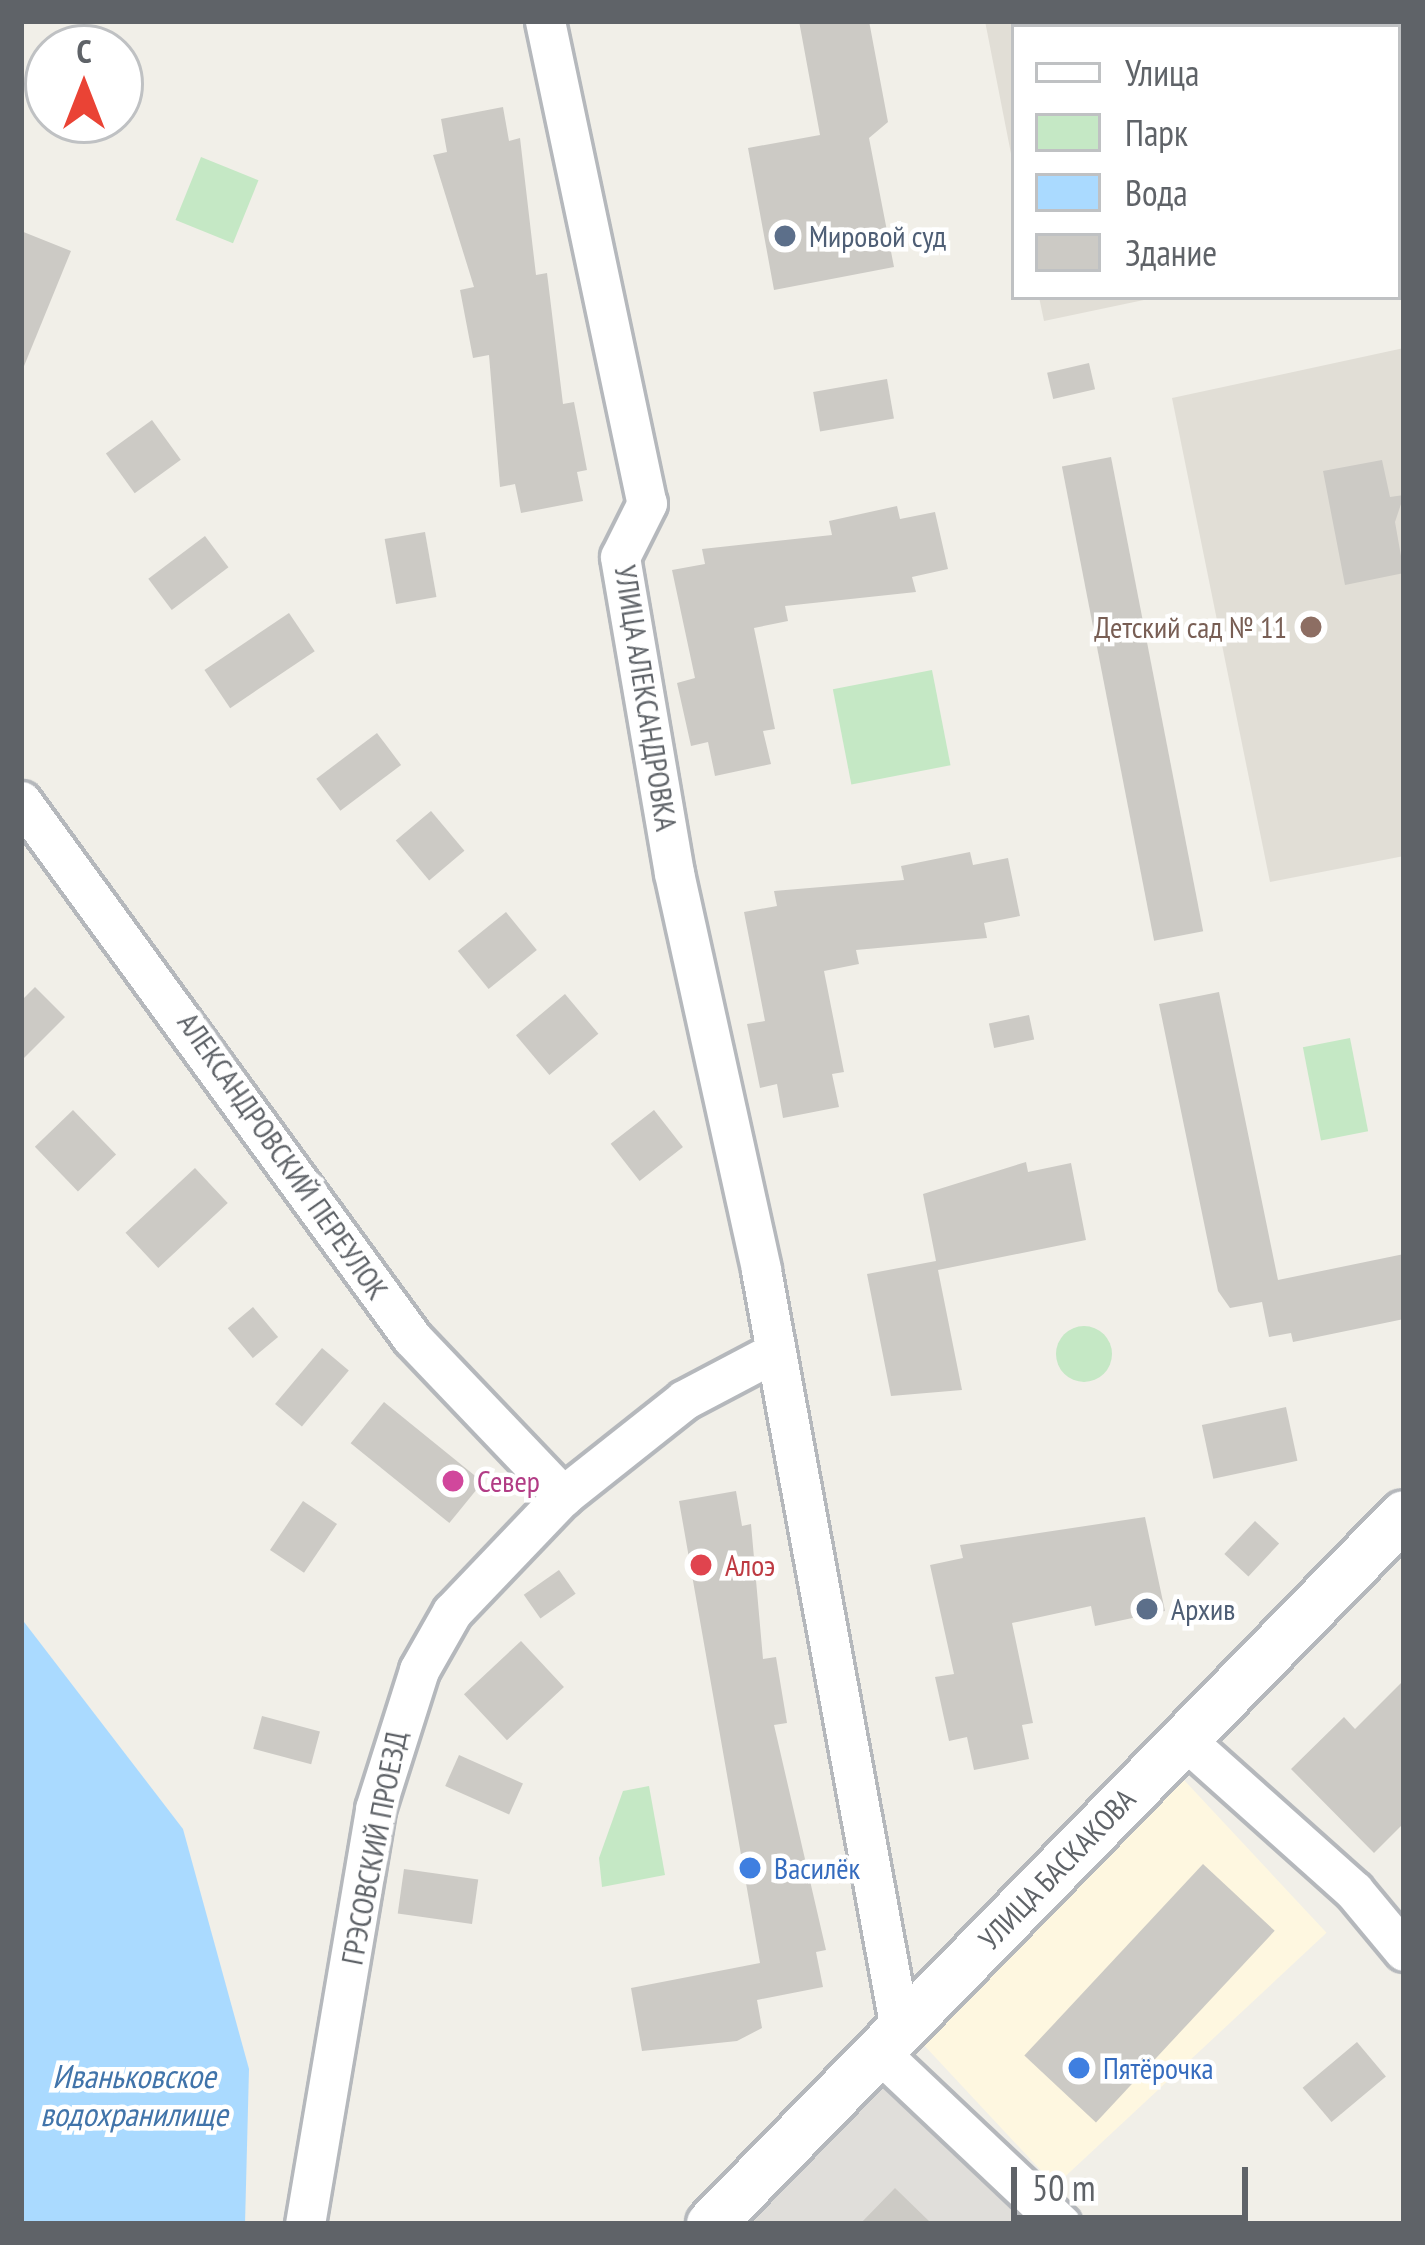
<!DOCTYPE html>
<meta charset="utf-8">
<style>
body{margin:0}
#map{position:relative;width:1425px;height:2245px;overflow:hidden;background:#f1efe8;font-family:"PT Sans Narrow",sans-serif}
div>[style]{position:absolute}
.commercial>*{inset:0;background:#fef7e0;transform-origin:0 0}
.industrial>*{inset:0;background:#e0deda}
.education>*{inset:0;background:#e1ded6}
.green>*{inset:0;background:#c5e8c5;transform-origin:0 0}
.round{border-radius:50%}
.water>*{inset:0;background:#aadaff}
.building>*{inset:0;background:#cccac5;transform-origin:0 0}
.roads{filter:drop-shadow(3px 0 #b5b8bc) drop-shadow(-3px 0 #b5b8bc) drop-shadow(0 3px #b5b8bc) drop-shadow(0 -3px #b5b8bc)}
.minor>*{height:39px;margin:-19.5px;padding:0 19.5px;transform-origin:19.5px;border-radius:19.5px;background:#fff}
.tertiary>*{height:48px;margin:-24px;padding:0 24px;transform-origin:24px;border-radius:24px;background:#fff}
.dots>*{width:33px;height:33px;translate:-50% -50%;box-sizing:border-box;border:6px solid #fff;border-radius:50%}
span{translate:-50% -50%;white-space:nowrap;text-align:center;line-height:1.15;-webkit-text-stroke:9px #fff;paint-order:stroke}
.service-label{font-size:30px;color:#4e5e75}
.left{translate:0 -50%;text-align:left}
.education-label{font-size:30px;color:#785e54}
.right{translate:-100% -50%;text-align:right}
.street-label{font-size:30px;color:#5f6368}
.hotel-label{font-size:30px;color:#b23c85}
.health-label{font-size:30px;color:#be3a42}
.shop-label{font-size:30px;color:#366cbe}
.water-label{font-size:33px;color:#4174aa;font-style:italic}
.frame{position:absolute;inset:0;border:24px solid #5f6368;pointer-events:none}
.legend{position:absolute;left:1011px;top:24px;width:390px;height:276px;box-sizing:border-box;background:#fff;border:3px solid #bfc1c3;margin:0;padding:15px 21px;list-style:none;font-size:36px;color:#5f6368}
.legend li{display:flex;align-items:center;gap:24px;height:60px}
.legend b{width:60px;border:3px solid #bfc1c3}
.north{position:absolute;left:24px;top:24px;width:120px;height:120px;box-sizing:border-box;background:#fff;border:3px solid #bfc1c3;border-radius:50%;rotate:0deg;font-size:33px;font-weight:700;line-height:48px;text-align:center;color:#5f6368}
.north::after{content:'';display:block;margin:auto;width:42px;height:54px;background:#ea4335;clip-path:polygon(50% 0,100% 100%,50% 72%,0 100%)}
.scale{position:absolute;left:1011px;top:2167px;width:237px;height:54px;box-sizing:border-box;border:6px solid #5f6368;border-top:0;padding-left:15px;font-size:36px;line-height:42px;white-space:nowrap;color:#5f6368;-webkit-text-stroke:9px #fff;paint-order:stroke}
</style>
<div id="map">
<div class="commercial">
<div style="left:1184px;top:1780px;width:209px;height:371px;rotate:47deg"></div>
</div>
<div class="industrial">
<div style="clip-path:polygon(880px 2084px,1023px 2212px,1013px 2224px,751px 2224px)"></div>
</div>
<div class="education">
<div style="clip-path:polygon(985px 21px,1404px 21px,1404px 245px,1398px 27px,1014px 27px,1014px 169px)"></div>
<div style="clip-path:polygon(1039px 297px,1158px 297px,1044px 321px)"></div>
<div style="clip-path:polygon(1404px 348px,1404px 856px,1270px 882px,1172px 398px)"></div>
</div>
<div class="green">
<div style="left:201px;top:157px;width:62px;height:68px;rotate:22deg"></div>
<div style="left:932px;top:670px;width:97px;height:101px;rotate:79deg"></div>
<div style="left:1350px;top:1038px;width:95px;height:48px;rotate:79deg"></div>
<div class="round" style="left:1056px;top:1326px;width:56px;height:56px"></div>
<div style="clip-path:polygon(649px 1786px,665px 1875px,602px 1887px,599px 1858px,623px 1791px)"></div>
</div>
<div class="water">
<div style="clip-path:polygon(21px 1618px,183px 1829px,249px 2069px,245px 2224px,21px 2224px)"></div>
</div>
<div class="building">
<div style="clip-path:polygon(799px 21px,869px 21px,888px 122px,869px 138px,894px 267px,774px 290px,748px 148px,820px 135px)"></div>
<div style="clip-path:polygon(503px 107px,509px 141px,520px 138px,536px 275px,547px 273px,563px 404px,574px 402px,587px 470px,577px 472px,583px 501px,521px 513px,515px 484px,500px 487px,489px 355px,473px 358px,460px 290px,474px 287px,433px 155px,447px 152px,441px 119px)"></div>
<div style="clip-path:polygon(21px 231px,71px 251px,22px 371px,21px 371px)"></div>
<div style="left:1089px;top:363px;width:27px;height:43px;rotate:77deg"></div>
<div style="left:887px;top:379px;width:40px;height:75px;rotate:80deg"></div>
<div style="left:152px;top:420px;width:49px;height:57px;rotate:54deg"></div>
<div style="left:1111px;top:457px;width:483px;height:50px;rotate:79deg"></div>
<div style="clip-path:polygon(1382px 460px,1390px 497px,1404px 495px,1395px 522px,1404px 573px,1345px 585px,1323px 471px)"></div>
<div style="clip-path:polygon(897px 506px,900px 519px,935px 512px,948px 569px,912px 577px,916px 592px,785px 606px,788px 621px,754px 628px,775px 729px,763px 731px,771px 764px,715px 776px,708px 742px,691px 746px,677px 683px,695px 678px,672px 570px,705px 564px,702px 549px,832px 535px,829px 521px)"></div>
<div style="left:425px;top:532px;width:66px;height:41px;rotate:80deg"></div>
<div style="left:205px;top:536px;width:39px;height:71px;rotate:53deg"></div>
<div style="left:289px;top:613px;width:46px;height:102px;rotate:56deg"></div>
<div style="left:377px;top:733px;width:40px;height:76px;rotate:53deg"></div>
<div style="left:431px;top:811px;width:52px;height:46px;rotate:50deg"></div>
<div style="clip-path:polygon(970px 852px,973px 865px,1008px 858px,1020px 916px,984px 923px,987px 938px,856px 950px,859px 964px,824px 971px,844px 1072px,832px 1074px,839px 1107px,783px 1118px,777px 1084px,760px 1088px,747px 1024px,765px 1021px,744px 912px,777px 906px,774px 891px,904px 880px,901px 866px)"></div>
<div style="left:506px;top:912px;width:49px;height:62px;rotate:51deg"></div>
<div style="clip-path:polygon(35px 987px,65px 1017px,21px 1061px,21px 1001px)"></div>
<div style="clip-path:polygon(1219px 992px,1278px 1280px,1404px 1254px,1404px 1319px,1293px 1342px,1291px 1333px,1269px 1337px,1262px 1302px,1230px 1308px,1218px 1291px,1159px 1004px)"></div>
<div style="left:565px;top:994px;width:52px;height:64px;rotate:50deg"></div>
<div style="left:1029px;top:1015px;width:25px;height:41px;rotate:78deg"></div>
<div style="left:73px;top:1110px;width:62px;height:53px;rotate:46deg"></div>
<div style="left:654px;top:1110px;width:47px;height:55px;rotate:52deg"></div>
<div style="clip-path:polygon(1026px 1162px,1028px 1172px,1071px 1163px,1086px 1240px,938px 1270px,962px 1390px,891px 1396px,867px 1274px,936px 1261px,923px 1194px)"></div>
<div style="left:195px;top:1168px;width:48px;height:95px;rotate:47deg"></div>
<div style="left:253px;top:1307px;width:39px;height:33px;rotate:50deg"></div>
<div style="left:322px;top:1348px;width:35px;height:73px;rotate:40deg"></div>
<div style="left:384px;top:1402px;width:127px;height:53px;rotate:39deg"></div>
<div style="left:1286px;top:1407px;width:55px;height:86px;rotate:78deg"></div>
<div style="clip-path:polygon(736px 1491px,742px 1526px,751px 1524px,763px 1659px,776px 1657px,787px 1723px,774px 1725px,826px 1950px,816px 1952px,823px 1987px,757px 2000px,762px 2028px,737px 2041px,642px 2051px,631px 1988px,760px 1963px,679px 1501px)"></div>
<div style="left:303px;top:1501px;width:41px;height:59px;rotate:34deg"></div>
<div style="clip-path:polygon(1145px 1517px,1165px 1611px,1095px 1626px,1091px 1606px,1012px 1623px,1033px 1723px,1022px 1725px,1029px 1759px,974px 1770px,967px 1737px,949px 1741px,935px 1677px,954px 1674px,930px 1565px,963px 1558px,960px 1545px)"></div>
<div style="left:1255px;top:1521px;width:33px;height:45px;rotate:43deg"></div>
<div style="left:559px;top:1570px;width:29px;height:43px;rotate:55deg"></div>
<div style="left:521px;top:1641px;width:63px;height:78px;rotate:47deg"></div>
<div style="clip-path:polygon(1404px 1680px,1404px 1823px,1374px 1853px,1291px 1769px,1344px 1717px,1355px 1729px)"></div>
<div style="left:262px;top:1716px;width:60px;height:34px;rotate:15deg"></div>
<div style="left:459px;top:1755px;width:70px;height:34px;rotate:24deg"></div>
<div style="left:1203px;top:1864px;width:98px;height:262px;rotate:43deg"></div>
<div style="left:404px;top:1869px;width:75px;height:45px;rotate:8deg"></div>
<div style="left:1357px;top:2042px;width:45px;height:71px;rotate:50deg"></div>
<div style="clip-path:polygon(895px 2188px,932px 2224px,860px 2224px)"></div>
</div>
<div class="roads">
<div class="minor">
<div style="left:545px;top:21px;width:493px;rotate:78.1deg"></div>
<div style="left:647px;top:503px;width:60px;rotate:116.6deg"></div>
<div style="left:620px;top:557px;width:321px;rotate:80.3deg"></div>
<div style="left:674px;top:873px;width:406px;rotate:77.6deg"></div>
<div style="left:761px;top:1270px;width:777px;rotate:79.62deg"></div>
<div style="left:21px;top:801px;width:664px;rotate:53.94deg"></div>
<div style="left:412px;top:1338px;width:219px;rotate:46.3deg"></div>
<div style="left:1183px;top:1738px;width:229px;rotate:41.8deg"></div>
<div style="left:1354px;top:1891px;width:78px;rotate:50.2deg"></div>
<div style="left:882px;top:2055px;width:246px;rotate:43.4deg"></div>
<div style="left:305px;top:2224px;width:421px;rotate:-80.4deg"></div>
<div style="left:375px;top:1809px;width:146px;rotate:-72.4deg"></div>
<div style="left:419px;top:1670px;width:67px;rotate:-60.4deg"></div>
<div style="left:452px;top:1612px;width:161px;rotate:-46.3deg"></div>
<div style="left:563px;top:1496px;width:154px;rotate:-38.4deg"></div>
<div style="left:684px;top:1400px;width:103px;rotate:-27.8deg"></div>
</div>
<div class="tertiary">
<div style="left:711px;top:2224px;width:991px;rotate:-45.65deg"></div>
</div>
</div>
<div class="dots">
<div style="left:785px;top:236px;background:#5c6f8a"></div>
<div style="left:1311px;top:627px;background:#8d6e63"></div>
<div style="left:453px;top:1481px;background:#d1479c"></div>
<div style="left:701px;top:1565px;background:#e0444e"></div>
<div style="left:1147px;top:1609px;background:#5c6f8a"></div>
<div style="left:750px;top:1868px;background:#3f7fe0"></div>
<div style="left:1079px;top:2068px;background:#3f7fe0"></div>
</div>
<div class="service-label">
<span class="left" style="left:809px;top:236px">Мировой суд</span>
<span class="left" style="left:1171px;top:1609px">Архив</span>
</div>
<div class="education-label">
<span class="right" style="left:1287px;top:627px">Детский сад № 11</span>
</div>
<div class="street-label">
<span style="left:646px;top:698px;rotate:81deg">УЛИЦА АЛЕКСАНДРОВКА</span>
<span style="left:283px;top:1156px;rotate:55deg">АЛЕКСАНДРОВСКИЙ ПЕРЕУЛОК</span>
<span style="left:374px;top:1848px;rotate:-79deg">ГРЭСОВСКИЙ ПРОЕЗД</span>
<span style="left:1057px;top:1869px;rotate:-46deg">УЛИЦА БАСКАКОВА</span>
</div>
<div class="hotel-label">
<span class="left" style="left:477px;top:1481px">Север</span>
</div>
<div class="health-label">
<span class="left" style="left:725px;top:1565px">Алоэ</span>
</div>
<div class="shop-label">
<span class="left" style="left:774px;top:1868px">Василёк</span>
<span class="left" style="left:1103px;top:2068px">Пятёрочка</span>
</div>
<div class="water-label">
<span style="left:134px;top:2095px">Иваньковское<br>водохранилище</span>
</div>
<div class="frame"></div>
<ul class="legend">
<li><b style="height:15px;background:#fff"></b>Улица</li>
<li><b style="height:33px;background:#c5e8c5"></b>Парк</li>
<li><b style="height:33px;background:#aadaff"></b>Вода</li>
<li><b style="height:33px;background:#cccac5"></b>Здание</li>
</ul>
<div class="north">С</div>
<div class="scale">50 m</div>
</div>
